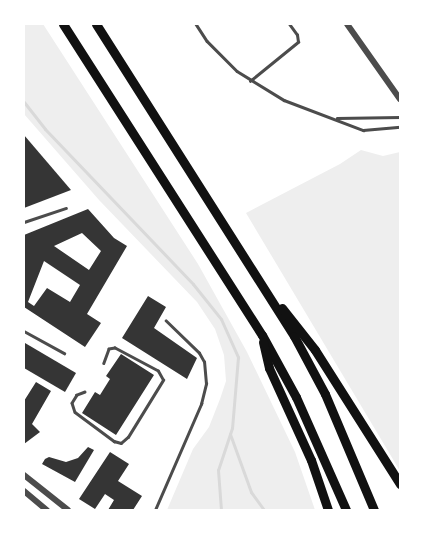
<!DOCTYPE html>
<style>
body{margin:0}
#map{position:relative;width:424px;height:534px;overflow:hidden;background:#fff;font-family:Manrope,sans-serif}
div>[style]{position:absolute}
.green>*{inset:0;background:#eee}
.stream>*{height:3px;margin:-1.5px;padding:0 1.5px;transform-origin:1.5px;border-radius:1.5px;background:#d9d9d9}
.building>*{inset:0;background:#353535}
.service>*{height:2.5px;margin:-1.25px;padding:0 1.25px;transform-origin:1.25px;border-radius:1.25px;background:#4c4c4c}
.tertiary>*{height:6px;margin:-3px;padding:0 3px;transform-origin:3px;border-radius:3px;background:#4c4c4c}
.motorway>*{height:9px;margin:-4.5px;padding:0 4.5px;transform-origin:4.5px;border-radius:4.5px;background:#111}
span{translate:-50% -50%;white-space:nowrap;text-align:center;line-height:1.15;-webkit-text-stroke:3.5px #fff;paint-order:stroke}
.frame{position:absolute;inset:0;border:25px solid #fff;pointer-events:none}
</style>
<div id="map">
<div class="green">
<div style="clip-path:polygon(24px 24px,43px 24px,198px 264px,247px 352px,295px 452px,315px 510px,167px 510px,193px 449px,209px 427px,220px 399px,226px 381px,224px 355px,215px 329px,197px 302px,99px 200px,24px 114px)"></div>
<div style="clip-path:polygon(361px 150px,383px 156px,400px 152px,400px 471px,246px 213px,340px 164px)"></div>
</div>
<div class="stream">
<div style="left:24px;top:102px;width:34px;rotate:52deg"></div>
<div style="left:45px;top:129px;width:214px;rotate:46.3deg"></div>
<div style="left:193px;top:284px;width:45px;rotate:51.3deg"></div>
<div style="left:221px;top:319px;width:42px;rotate:65.9deg"></div>
<div style="left:238px;top:357px;width:71px;rotate:94.8deg"></div>
<div style="left:232px;top:428px;width:44px;rotate:108.4deg"></div>
<div style="left:218px;top:470px;width:40px;rotate:85.7deg"></div>
<div style="left:230px;top:434px;width:62px;rotate:70.1deg"></div>
<div style="left:251px;top:492px;width:22px;rotate:54deg"></div>
</div>
<div class="building">
<div style="clip-path:polygon(24px 135px,71px 190px,24px 208px)"></div>
<div style="clip-path:polygon(evenodd,88px 209px,114px 238px,127px 246px,87px 314px,101px 323px,85px 347px,24px 307px,24px 235px,88px 209px,82px 233px,101px 251px,89px 270px,54px 246px,82px 233px,88px 209px,44px 261px,80px 285px,70px 302px,47px 288px,34px 306px,28px 302px,44px 261px)"></div>
<div style="clip-path:polygon(148px 296px,166px 307px,154px 328px,197px 358px,187px 379px,122px 338px)"></div>
<div style="clip-path:polygon(25px 343px,76px 373px,65px 392px,24px 368px)"></div>
<div style="clip-path:polygon(121px 354px,154px 375px,116px 435px,82px 413px,95px 392px,100px 395px,110px 379px,106px 376px)"></div>
<div style="clip-path:polygon(36px 382px,51px 391px,32px 424px,40px 432px,24px 444px,24px 401px)"></div>
<div style="clip-path:polygon(88px 447px,94px 450px,75px 482px,42px 464px,45px 459px,49px 457px,66px 462px,78px 458px)"></div>
<div style="clip-path:polygon(110px 452px,129px 464px,118px 481px,142px 496px,133px 510px,108px 510px,114px 500px,105px 494px,95px 509px,79px 499px)"></div>
</div>
<div class="service">
<div style="left:196px;top:24px;width:20px;rotate:57deg"></div>
<div style="left:207px;top:41px;width:42px;rotate:45deg"></div>
<div style="left:237px;top:71px;width:55px;rotate:31.7deg"></div>
<div style="left:284px;top:100px;width:85px;rotate:20.8deg"></div>
<div style="left:363px;top:130px;width:37px;rotate:-5deg"></div>
<div style="left:250px;top:81px;width:62px;rotate:-39.1deg"></div>
<div style="left:298px;top:42px;width:7px;rotate:-98deg"></div>
<div style="left:297px;top:35px;width:14px;rotate:-126deg"></div>
<div style="left:337px;top:118px;width:63px;rotate:-0.9deg"></div>
<div style="left:24px;top:222px;width:44px;rotate:-18.4deg"></div>
<div style="left:24px;top:331px;width:46px;rotate:28.8deg"></div>
<div style="left:85px;top:392px;width:9px;rotate:159deg"></div>
<div style="left:77px;top:395px;width:9px;rotate:122deg"></div>
<div style="left:72px;top:403px;width:9px;rotate:72deg"></div>
<div style="left:75px;top:412px;width:49px;rotate:36.6deg"></div>
<div style="left:114px;top:441px;width:7px;rotate:16deg"></div>
<div style="left:121px;top:443px;width:9px;rotate:-41deg"></div>
<div style="left:128px;top:437px;width:67px;rotate:-58.4deg"></div>
<div style="left:163px;top:380px;width:10px;rotate:-119deg"></div>
<div style="left:158px;top:371px;width:49px;rotate:-151.9deg"></div>
<div style="left:115px;top:348px;width:6px;rotate:171deg"></div>
<div style="left:109px;top:349px;width:15px;rotate:110deg"></div>
<div style="left:155px;top:510px;width:116px;rotate:-66.5deg"></div>
<div style="left:201px;top:404px;width:21px;rotate:-76deg"></div>
<div style="left:206px;top:384px;width:22px;rotate:-95deg"></div>
<div style="left:204px;top:362px;width:10px;rotate:-119deg"></div>
<div style="left:199px;top:353px;width:46px;rotate:-135.9deg"></div>
</div>
<div class="tertiary">
<div style="left:347px;top:24px;width:92px;rotate:54.8deg"></div>
<div style="left:24px;top:475px;width:56px;rotate:38.5deg"></div>
<div style="left:24px;top:491px;width:30px;rotate:40deg"></div>
</div>
<div class="motorway">
<div style="left:63px;top:24px;width:369px;rotate:57.4deg"></div>
<div style="left:262px;top:335px;width:71px;rotate:61.3deg"></div>
<div style="left:296px;top:397px;width:124px;rotate:66.1deg"></div>
<div style="left:96px;top:24px;width:370px;rotate:57.6deg"></div>
<div style="left:294px;top:336px;width:66px;rotate:61.9deg"></div>
<div style="left:325px;top:394px;width:126px;rotate:67.1deg"></div>
<div style="left:282px;top:308px;width:53px;rotate:51.8deg"></div>
<div style="left:315px;top:350px;width:159px;rotate:57.6deg"></div>
<div style="left:263px;top:342px;width:27px;rotate:77deg"></div>
<div style="left:269px;top:368px;width:101px;rotate:65.5deg"></div>
<div style="left:311px;top:460px;width:53px;rotate:71.2deg"></div>
</div>
<div class="frame"></div>
</div>
